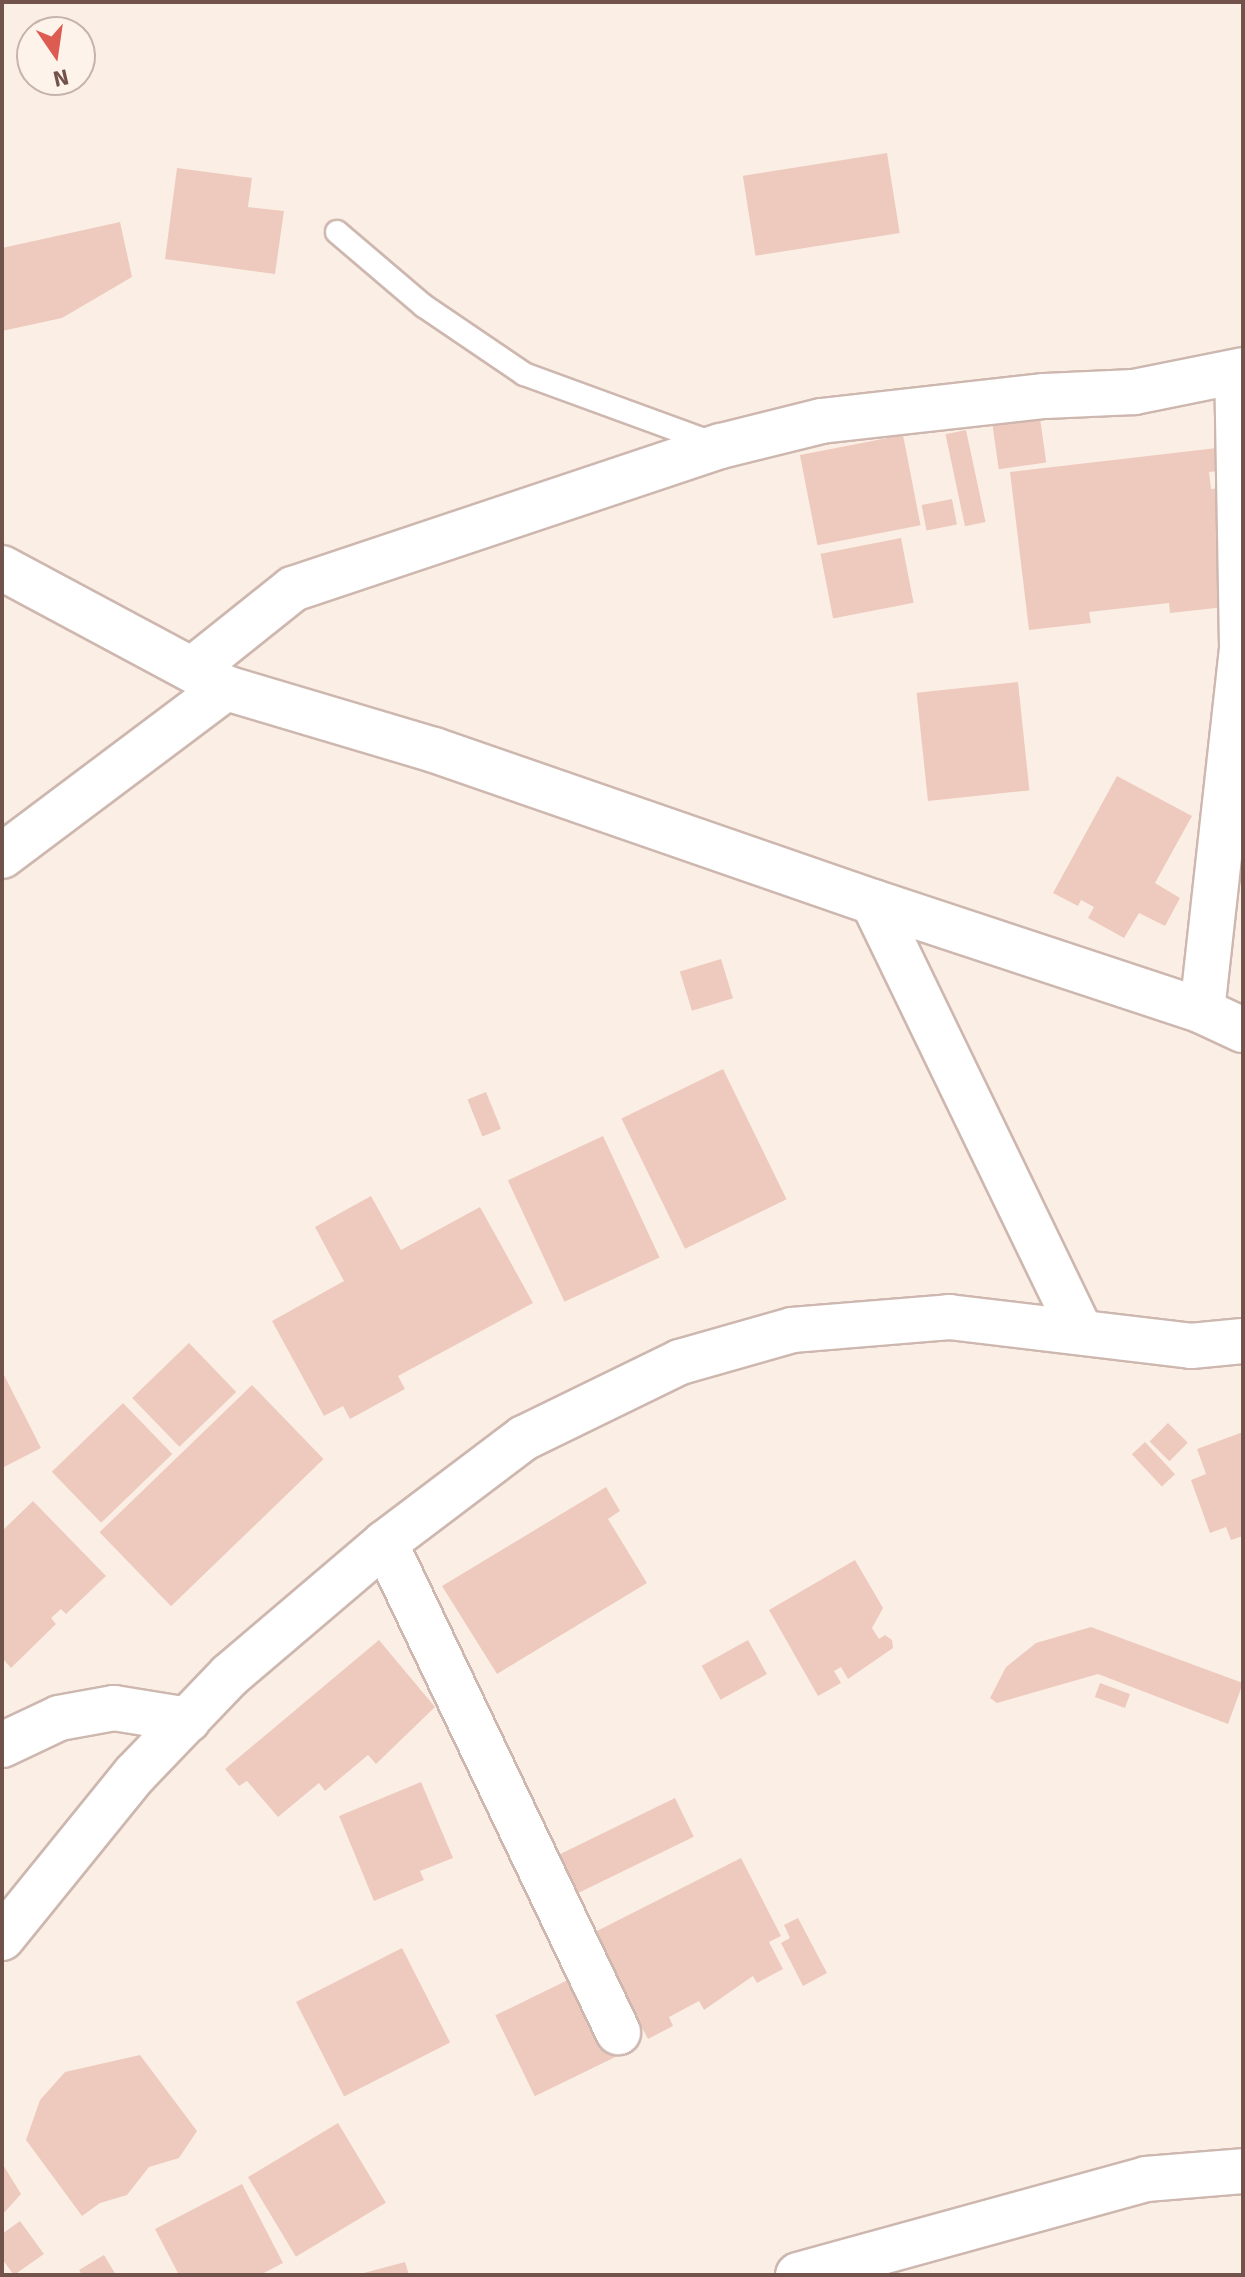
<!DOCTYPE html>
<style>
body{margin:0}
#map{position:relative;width:1245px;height:2277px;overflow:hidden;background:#fbefe5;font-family:Signika,sans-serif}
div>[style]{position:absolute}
.building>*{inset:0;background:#eecabe;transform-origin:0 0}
.roads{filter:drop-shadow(2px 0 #cdb7af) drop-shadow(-2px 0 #cdb7af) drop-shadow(0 2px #cdb7af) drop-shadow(0 -2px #cdb7af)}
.lane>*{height:22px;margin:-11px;padding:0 11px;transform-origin:11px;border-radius:11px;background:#fff}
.street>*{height:44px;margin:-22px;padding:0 22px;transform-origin:22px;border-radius:22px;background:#fff}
.secondary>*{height:44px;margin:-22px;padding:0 22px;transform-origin:22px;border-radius:22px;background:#fff}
span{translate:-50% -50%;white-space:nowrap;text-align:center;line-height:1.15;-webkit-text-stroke:7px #fef3eb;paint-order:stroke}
.frame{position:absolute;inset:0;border:4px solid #71534c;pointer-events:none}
.north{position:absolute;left:16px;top:16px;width:80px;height:80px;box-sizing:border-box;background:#fef3eb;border:2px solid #c6b3ab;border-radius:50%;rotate:167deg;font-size:22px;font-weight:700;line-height:32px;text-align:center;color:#71534c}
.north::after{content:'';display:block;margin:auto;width:28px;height:36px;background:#dc5c52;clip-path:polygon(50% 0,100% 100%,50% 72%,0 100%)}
</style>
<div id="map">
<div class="building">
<div style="left:887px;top:153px;width:81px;height:146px;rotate:81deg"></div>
<div style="clip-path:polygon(177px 168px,252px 178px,248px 207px,284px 211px,275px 274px,165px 259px)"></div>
<div style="clip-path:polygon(120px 222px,132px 277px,62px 318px,2px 331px,2px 248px)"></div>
<div style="left:1040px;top:418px;width:45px;height:48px;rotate:82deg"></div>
<div style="left:966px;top:430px;width:94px;height:21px;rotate:78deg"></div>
<div style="left:903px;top:435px;width:92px;height:105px;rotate:79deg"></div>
<div style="clip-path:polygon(1217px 448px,1219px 471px,1209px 472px,1211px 489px,1221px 488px,1228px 544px,1218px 545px,1225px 607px,1170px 613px,1169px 603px,1089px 612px,1091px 623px,1029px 630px,1010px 472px)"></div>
<div style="left:952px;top:499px;width:26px;height:31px;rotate:79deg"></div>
<div style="left:901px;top:538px;width:66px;height:82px;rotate:79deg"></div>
<div style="left:1018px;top:682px;width:109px;height:102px;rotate:84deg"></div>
<div style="clip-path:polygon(1117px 776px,1192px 816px,1155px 883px,1180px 898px,1165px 926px,1139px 913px,1124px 938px,1088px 918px,1094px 907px,1081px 900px,1078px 906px,1053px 893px)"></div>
<div style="left:721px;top:959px;width:41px;height:43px;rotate:73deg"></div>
<div style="left:723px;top:1069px;width:145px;height:113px;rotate:64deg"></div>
<div style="left:486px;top:1092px;width:40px;height:20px;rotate:68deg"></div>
<div style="left:603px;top:1136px;width:134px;height:105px;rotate:65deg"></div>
<div style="clip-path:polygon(371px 1196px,401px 1250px,480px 1207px,533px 1303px,398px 1376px,405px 1389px,350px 1419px,343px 1406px,324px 1416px,272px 1321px,344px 1281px,315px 1227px)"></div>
<div style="left:189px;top:1343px;width:68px;height:79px;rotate:46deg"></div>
<div style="clip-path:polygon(2px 1371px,41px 1448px,2px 1468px)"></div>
<div style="left:252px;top:1385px;width:103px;height:212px;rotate:46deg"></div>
<div style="left:123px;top:1403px;width:71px;height:99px;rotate:46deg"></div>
<div style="left:1168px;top:1423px;width:28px;height:26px;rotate:45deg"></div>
<div style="clip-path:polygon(1243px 1432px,1243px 1536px,1231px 1540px,1226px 1527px,1210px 1533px,1191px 1480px,1206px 1474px,1197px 1449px)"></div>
<div style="left:1145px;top:1442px;width:44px;height:18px;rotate:47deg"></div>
<div style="clip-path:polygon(606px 1487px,620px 1511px,608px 1519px,647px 1583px,497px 1674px,442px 1586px)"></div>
<div style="clip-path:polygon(33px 1501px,106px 1576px,66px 1614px,61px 1609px,51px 1618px,56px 1624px,11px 1668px,2px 1658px,2px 1531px)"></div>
<div style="clip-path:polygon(855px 1560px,883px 1608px,872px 1628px,879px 1639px,885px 1635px,892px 1640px,893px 1648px,848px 1679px,841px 1667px,834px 1671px,841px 1683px,818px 1696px,769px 1610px)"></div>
<div style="clip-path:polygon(1091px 1627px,1243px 1683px,1228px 1724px,1098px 1674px,997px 1703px,990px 1698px,1006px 1667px,1036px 1643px)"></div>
<div style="clip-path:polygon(379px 1640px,435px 1707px,376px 1764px,368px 1755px,325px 1791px,319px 1783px,278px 1817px,247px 1781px,239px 1786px,225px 1769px)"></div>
<div style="left:748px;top:1640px;width:39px;height:53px;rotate:61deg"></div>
<div style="left:1100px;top:1683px;width:32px;height:15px;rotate:20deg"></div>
<div style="clip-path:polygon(421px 1782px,453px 1858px,420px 1871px,424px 1880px,374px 1901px,339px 1816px)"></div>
<div style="left:675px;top:1798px;width:43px;height:131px;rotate:64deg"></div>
<div style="clip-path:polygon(741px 1858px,781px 1936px,769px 1942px,783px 1969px,757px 1983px,753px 1976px,704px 2010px,699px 2001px,669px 2017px,673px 2026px,648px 2039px,593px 1933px)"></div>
<div style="clip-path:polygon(798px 1918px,827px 1973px,803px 1986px,781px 1943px,790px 1938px,784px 1925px)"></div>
<div style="left:402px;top:1948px;width:106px;height:119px;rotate:63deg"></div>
<div style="left:578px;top:1975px;width:90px;height:92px;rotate:64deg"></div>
<div style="clip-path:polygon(140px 2055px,197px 2131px,179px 2158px,149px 2167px,127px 2195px,100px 2203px,82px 2216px,26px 2140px,40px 2100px,65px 2072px)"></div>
<div style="left:338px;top:2123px;width:93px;height:105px;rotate:59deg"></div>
<div style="clip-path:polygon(2px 2163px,21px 2194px,2px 2215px)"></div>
<div style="clip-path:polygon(242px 2184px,283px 2263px,260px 2275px,179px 2275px,155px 2229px)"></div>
<div style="clip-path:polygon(20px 2221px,44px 2254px,14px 2275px,2px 2259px,2px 2234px)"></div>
<div style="clip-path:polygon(104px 2255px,116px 2275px,82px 2275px,79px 2270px)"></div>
<div style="clip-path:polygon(405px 2262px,409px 2275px,361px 2275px,360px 2274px)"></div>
</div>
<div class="roads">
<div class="lane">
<div style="left:337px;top:232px;width:114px;rotate:40.4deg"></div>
<div style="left:424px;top:306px;width:121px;rotate:34.2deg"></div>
<div style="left:524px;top:374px;width:203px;rotate:20.1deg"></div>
</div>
<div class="street">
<div style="left:2px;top:568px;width:254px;rotate:28.2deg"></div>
<div style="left:226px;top:688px;width:217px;rotate:16.6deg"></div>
<div style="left:434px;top:750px;width:465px;rotate:19.1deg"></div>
<div style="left:873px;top:902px;width:474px;rotate:64.2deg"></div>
<div style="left:194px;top:668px;width:127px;rotate:-38.6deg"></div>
<div style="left:293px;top:589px;width:451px;rotate:-18.5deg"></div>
<div style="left:721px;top:446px;width:103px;rotate:-14deg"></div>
<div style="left:821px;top:421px;width:225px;rotate:-6.4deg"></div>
<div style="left:1045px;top:396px;width:89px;rotate:-2.6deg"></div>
<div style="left:1134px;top:392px;width:111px;rotate:-11.4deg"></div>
<div style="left:2px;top:856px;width:280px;rotate:-36.9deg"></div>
<div style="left:873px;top:902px;width:347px;rotate:18.3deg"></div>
<div style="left:1202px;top:1011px;width:366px;rotate:-83.7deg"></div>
<div style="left:1242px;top:647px;width:274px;rotate:-91deg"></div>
<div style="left:1202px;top:1011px;width:45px;rotate:24.9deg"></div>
<div style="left:385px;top:1543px;width:542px;rotate:64.52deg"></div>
<div style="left:2px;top:1745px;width:63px;rotate:-25.3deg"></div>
<div style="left:59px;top:1718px;width:56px;rotate:-10.3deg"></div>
<div style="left:114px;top:1708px;width:75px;rotate:9.2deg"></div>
<div style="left:798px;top:2275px;width:361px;rotate:-15.4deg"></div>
<div style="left:1146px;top:2179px;width:97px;rotate:-4.7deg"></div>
</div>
<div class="secondary">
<div style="left:2px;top:1938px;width:211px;rotate:-51deg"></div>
<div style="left:135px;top:1774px;width:137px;rotate:-46.2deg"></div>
<div style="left:230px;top:1675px;width:204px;rotate:-40.4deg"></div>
<div style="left:385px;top:1543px;width:174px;rotate:-37.1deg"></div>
<div style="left:524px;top:1438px;width:174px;rotate:-26deg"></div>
<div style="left:680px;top:1362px;width:116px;rotate:-15.9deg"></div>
<div style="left:792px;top:1330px;width:158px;rotate:-4.7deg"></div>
<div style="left:949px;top:1317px;width:244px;rotate:6.8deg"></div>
<div style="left:1191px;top:1346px;width:52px;rotate:-5.5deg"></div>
</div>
</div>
<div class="frame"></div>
<div class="north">N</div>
</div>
